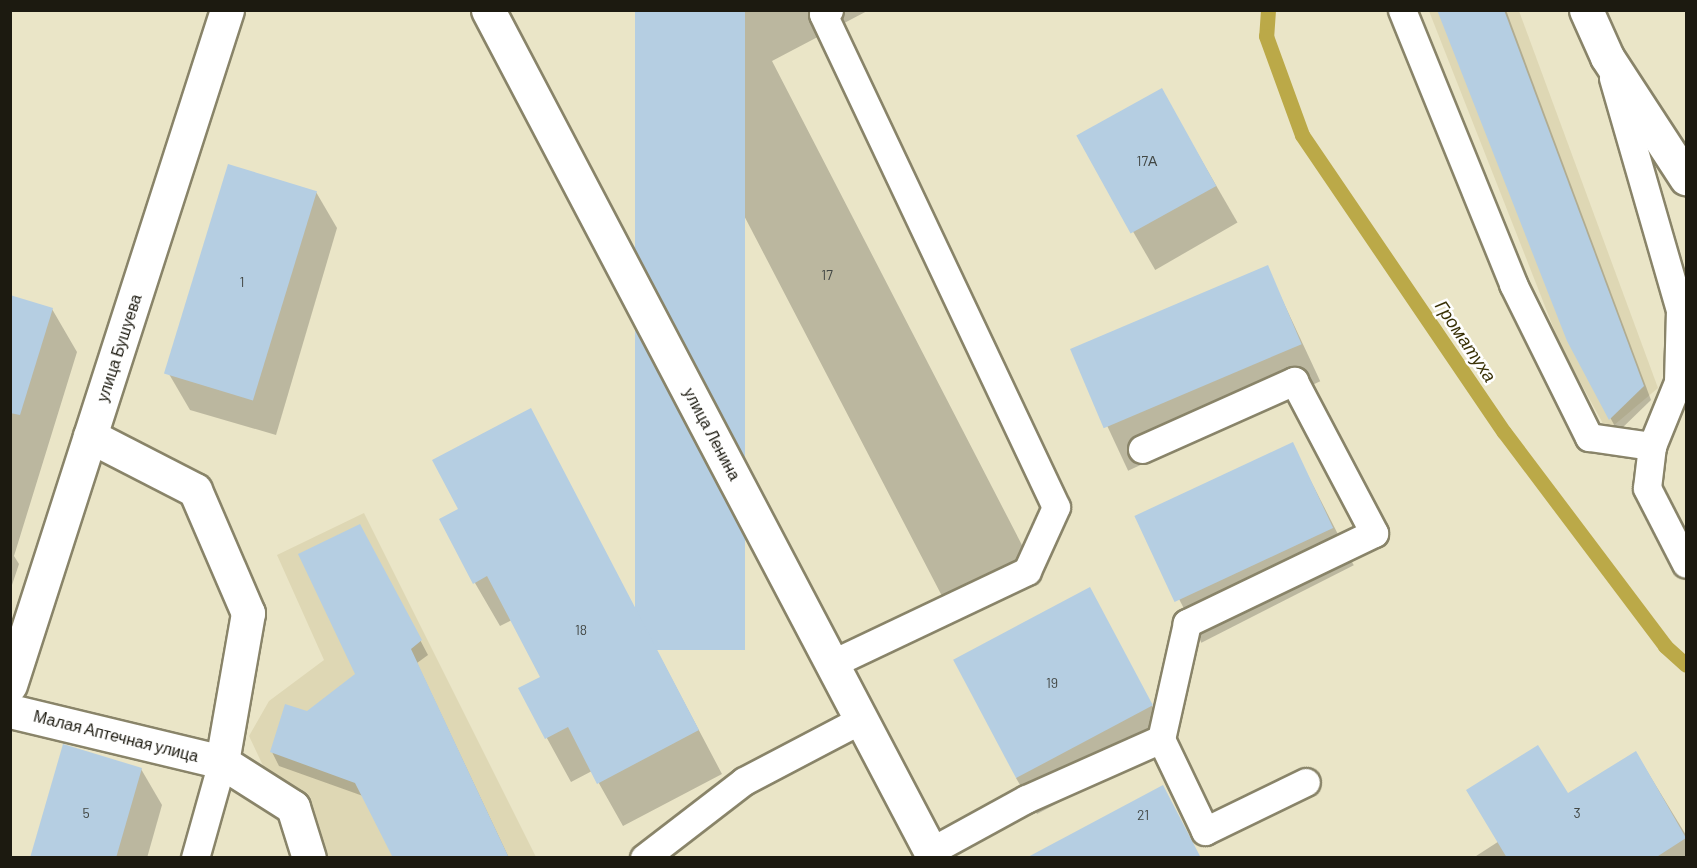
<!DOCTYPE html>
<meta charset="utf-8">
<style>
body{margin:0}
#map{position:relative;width:1697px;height:868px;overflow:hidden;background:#eae5c7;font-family:Barlow,sans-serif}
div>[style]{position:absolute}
.built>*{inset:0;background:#ded7b4}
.shadow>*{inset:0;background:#0003;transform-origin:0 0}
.stream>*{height:15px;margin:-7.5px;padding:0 7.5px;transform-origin:7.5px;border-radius:7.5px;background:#bba948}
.building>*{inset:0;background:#b5cee2;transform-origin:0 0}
.roads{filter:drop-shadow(2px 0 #898469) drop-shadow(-2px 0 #898469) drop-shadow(0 2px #898469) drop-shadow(0 -2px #898469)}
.service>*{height:27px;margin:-13.5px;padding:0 13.5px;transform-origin:13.5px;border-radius:13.5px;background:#fff}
.minor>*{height:33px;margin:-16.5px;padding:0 16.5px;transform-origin:16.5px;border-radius:16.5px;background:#fff}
.primary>*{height:33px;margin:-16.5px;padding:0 16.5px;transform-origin:16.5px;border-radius:16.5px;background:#fff}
span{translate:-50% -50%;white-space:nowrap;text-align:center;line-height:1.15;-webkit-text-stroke:5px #fff;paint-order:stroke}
.number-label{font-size:14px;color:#424744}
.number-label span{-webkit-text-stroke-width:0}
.street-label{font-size:16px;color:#1c1a10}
.water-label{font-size:18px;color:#3a3207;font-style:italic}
.frame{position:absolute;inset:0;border:12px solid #1c1a10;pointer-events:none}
</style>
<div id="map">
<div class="built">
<div style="clip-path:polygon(1429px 11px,1519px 11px,1658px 388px,1607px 431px,1561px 347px)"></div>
<div style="clip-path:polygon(364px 513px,536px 857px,306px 857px,249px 736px,269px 701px,324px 660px,277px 555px)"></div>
</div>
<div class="shadow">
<div style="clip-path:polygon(637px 10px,869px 10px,772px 61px,1039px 578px,955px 621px)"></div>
<div style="clip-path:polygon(1438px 10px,1506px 10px,1651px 400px,1618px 432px,1568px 340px)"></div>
<div style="left:1161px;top:90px;width:153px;height:95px;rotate:60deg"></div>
<div style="clip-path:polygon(316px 192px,337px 228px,276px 435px,190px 410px,169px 374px)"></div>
<div style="left:1267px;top:267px;width:126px;height:212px;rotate:65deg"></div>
<div style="clip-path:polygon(10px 296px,52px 309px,77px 352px,14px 556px,19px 564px,10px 591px)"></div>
<div style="clip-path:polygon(530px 410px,722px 774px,623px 826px,592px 771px,571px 782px,520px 689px,542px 678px,512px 620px,500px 626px,475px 583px,460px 509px)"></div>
<div style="left:1292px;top:444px;width:136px;height:171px;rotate:63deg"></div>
<div style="clip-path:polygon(367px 539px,428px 655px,417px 663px,509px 858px,394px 858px,363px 796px,279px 766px,272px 752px,307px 712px,357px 675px)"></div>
<div style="clip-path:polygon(1089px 589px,1172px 743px,1037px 814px,1016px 778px)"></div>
<div style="clip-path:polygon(1636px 753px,1686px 835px,1686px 858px,1473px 858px)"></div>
<div style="clip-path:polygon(141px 769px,162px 805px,147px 858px,31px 858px)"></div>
</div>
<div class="stream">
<div style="left:1268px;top:10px;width:26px;rotate:94deg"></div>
<div style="left:1266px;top:36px;width:105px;rotate:70deg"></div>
<div style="left:1302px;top:135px;width:359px;rotate:55.8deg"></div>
<div style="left:1504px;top:432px;width:268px;rotate:53deg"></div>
<div style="left:1665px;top:646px;width:28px;rotate:42deg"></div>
</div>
<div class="building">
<div style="left:635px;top:10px;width:110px;height:640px"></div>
<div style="clip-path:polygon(1437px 10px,1504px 10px,1644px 386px,1609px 420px,1567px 341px)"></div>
<div style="left:1162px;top:88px;width:112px;height:98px;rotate:61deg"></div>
<div style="left:228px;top:164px;width:93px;height:219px;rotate:17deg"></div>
<div style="left:1268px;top:265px;width:86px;height:215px;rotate:67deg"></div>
<div style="clip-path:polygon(10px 295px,53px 308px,20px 415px,10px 413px)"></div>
<div style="clip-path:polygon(531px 408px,699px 730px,597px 784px,568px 727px,545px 739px,518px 688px,540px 677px,487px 576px,473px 584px,439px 519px,458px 509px,432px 460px)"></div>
<div style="left:1293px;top:442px;width:95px;height:175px;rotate:65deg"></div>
<div style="clip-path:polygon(360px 524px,422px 640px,411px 649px,509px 858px,393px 858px,355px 783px,270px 752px,285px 704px,307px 711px,355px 674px,298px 554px)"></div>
<div style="left:1090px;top:587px;width:134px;height:155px;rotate:62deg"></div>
<div style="clip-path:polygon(63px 744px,142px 768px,116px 858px,30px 858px)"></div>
<div style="clip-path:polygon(1538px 745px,1568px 793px,1636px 751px,1686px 838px,1655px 858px,1507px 858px,1466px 790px)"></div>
<div style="clip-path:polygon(1163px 785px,1201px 858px,1026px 858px)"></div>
</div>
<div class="roads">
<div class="service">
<div style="left:829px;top:10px;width:7px;rotate:146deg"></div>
<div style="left:823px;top:14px;width:545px;rotate:64.7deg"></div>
<div style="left:1056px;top:507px;width:70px;rotate:114.4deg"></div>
<div style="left:1027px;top:571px;width:215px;rotate:154.6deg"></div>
<div style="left:1402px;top:10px;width:296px;rotate:67.9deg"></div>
<div style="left:1513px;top:284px;width:171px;rotate:63.6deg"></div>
<div style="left:1589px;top:437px;width:64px;rotate:8.1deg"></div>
<div style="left:1652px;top:446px;width:42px;rotate:96.8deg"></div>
<div style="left:1647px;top:488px;width:85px;rotate:62.8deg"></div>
<div style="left:1613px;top:78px;width:241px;rotate:73.9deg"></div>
<div style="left:1680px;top:310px;width:72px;rotate:91.6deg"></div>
<div style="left:1678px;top:382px;width:69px;rotate:112.1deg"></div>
<div style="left:1142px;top:449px;width:167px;rotate:-24.1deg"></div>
<div style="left:1294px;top:381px;width:172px;rotate:62.2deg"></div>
<div style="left:1374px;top:533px;width:208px;rotate:154.3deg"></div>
<div style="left:1187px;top:623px;width:119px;rotate:102.6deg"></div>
<div style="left:1161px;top:739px;width:102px;rotate:64.4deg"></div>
<div style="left:1205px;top:831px;width:112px;rotate:-25.9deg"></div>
<div style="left:931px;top:851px;width:108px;rotate:-28.7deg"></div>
<div style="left:1026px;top:799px;width:148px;rotate:-24deg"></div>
<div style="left:195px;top:858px;width:100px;rotate:-74.3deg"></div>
<div style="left:644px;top:858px;width:126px;rotate:-37.6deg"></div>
<div style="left:744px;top:781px;width:133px;rotate:-27.7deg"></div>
</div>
<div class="minor">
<div style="left:1586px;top:10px;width:51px;rotate:65.9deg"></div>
<div style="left:1607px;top:57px;width:145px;rotate:56.9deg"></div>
<div style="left:90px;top:436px;width:118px;rotate:27.2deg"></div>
<div style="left:195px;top:490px;width:134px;rotate:66.7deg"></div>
<div style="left:248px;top:613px;width:151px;rotate:99.9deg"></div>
<div style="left:222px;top:762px;width:84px;rotate:32.4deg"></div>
<div style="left:293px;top:807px;width:53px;rotate:72.6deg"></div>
<div style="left:10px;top:685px;width:709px;rotate:-72.18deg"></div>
<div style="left:10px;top:711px;width:218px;rotate:13.5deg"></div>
</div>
<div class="primary">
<div style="left:488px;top:10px;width:958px;rotate:62.26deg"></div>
</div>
</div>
<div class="number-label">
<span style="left:1147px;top:161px">17А</span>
<span style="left:827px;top:275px">17</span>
<span style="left:242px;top:282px">1</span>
<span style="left:581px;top:630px">18</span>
<span style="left:1052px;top:683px">19</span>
<span style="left:86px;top:813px">5</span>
<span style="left:1577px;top:813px">3</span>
<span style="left:1143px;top:815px">21</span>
</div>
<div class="street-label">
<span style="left:119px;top:348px;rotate:-72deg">улица Бушуева</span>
<span style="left:712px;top:434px;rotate:62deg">улица Ленина</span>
<span style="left:116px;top:736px;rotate:14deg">Малая Аптечная улица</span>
</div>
<div class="water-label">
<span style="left:1466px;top:341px;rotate:56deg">Громатуха</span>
</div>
<div class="frame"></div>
</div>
